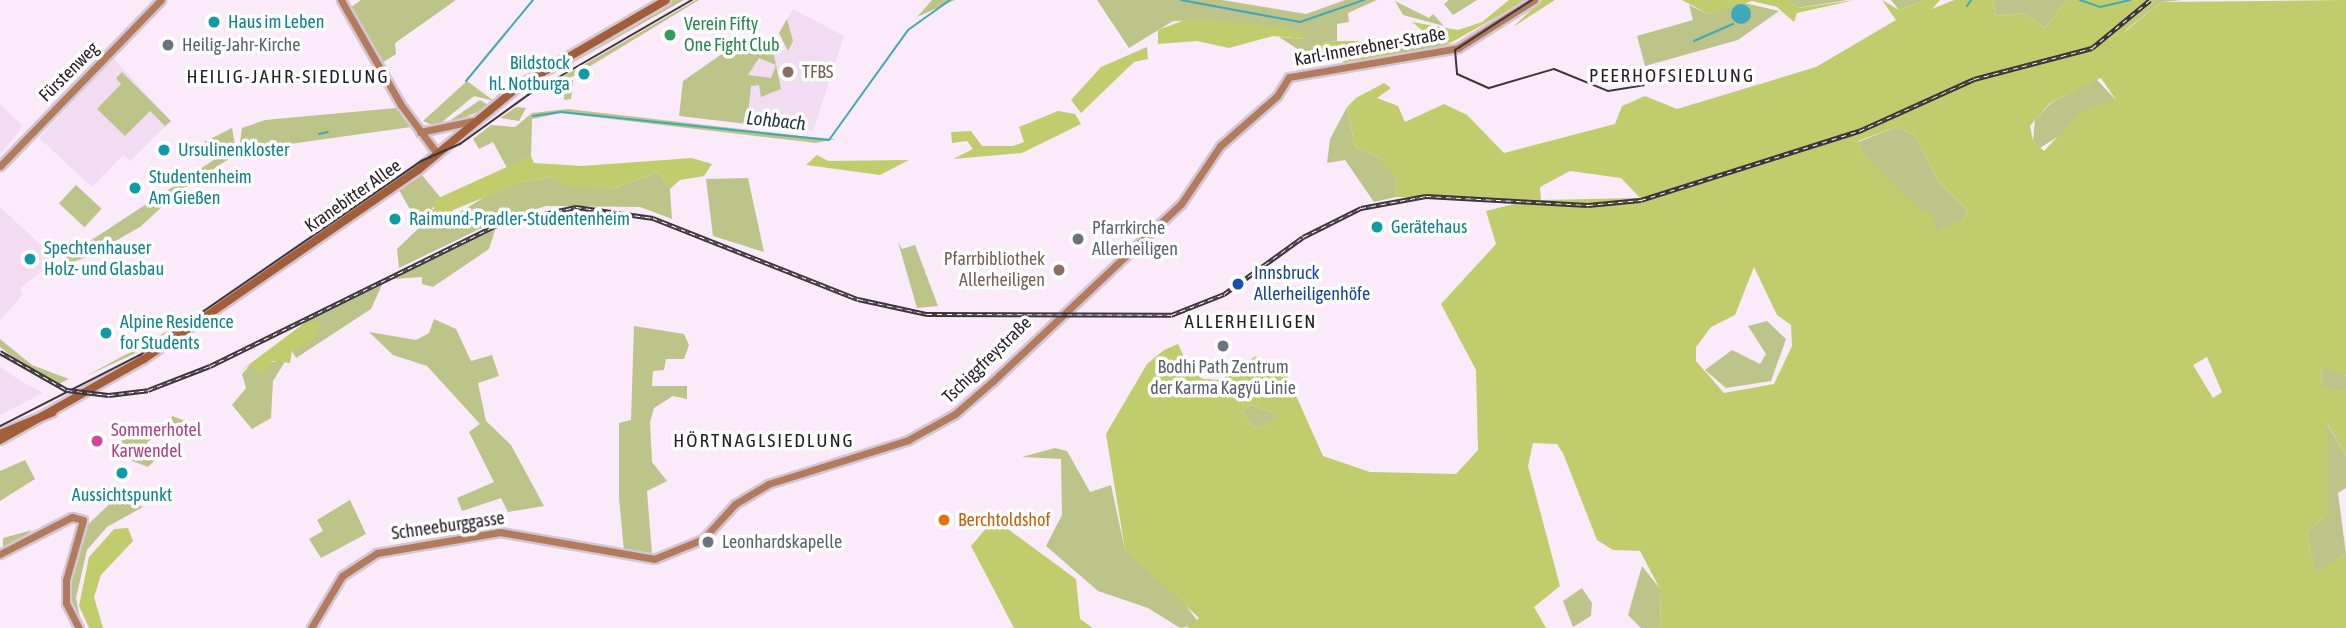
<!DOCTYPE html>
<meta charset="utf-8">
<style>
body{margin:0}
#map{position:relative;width:2346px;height:628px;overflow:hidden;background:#fbebfa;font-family:"Asap Condensed",sans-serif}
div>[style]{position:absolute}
.built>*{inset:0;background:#f2dcf1}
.green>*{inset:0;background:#bcc48a;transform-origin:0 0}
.forest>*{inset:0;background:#c1cc6d}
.water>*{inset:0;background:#41a8b8}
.round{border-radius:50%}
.stream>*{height:2px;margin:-1px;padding:0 1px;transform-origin:1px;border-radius:1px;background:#41a8b8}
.roads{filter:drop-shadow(2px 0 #d4c6d3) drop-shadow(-2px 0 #d4c6d3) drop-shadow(0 2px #d4c6d3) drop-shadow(0 -2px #d4c6d3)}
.secondary>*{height:7px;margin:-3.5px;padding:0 3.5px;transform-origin:3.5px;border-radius:3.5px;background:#b37b5d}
.primary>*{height:8px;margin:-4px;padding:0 4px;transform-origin:4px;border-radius:4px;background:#a25e39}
.tram>*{height:2px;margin:-1px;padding:0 1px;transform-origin:1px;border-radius:1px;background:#3c353c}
.rail>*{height:4.5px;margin-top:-2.25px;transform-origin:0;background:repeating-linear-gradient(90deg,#fff 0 5px,#3c353c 0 10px);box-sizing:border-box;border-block:2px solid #3c353c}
.dots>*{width:19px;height:19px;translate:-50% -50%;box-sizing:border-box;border:4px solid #fff;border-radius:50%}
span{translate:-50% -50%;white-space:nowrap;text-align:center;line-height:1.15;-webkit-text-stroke:7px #fff;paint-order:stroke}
.culture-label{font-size:18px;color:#0d838f}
.left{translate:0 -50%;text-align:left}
.right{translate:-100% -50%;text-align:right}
.leisure-label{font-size:18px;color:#27864d}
.worship-label{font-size:18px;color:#5b616d}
.street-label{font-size:18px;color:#241e24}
.education-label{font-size:18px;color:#785e54}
.transit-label{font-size:18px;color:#164399}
.hotel-label{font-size:18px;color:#b23c85}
.food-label{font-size:18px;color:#c56008}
.neighbourhood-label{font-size:19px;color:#241e24;letter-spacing:2px}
.water-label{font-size:19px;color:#1e3539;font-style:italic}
</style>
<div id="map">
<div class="built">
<div style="clip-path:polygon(793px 9px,844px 36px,813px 131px,728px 120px,749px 61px,786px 49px,779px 33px)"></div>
<div style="clip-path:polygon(113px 58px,171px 121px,130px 161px,123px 155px,92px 187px,39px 138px)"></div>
<div style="clip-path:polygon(0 104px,23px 126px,0 154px)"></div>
<div style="clip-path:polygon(0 207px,57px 260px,20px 288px,23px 294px,0 320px)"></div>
<div style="clip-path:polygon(0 366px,16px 378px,43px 393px,0 415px)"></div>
</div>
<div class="green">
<div style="clip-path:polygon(361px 0,456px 0,395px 43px,396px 54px,382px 63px,351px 7px)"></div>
<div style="clip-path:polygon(672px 0,684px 0,551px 75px,560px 65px)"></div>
<div style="clip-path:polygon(699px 0,574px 76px,552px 83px,696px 0)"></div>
<div style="clip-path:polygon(932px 0,955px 0,917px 17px)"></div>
<div style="clip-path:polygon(1097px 0,1222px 0,1306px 14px,1345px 0,1377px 0,1348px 13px,1349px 22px,1337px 24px,1337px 41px,1322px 43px,1322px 56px,1342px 56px,1316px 61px,1279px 37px,1304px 39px,1304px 33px,1208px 20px,1173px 21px,1129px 48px)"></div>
<div style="clip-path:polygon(1449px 0,1477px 0,1453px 15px,1444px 4px)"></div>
<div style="clip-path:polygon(1788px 0,1848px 0,1797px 8px)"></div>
<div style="clip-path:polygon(1891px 0,1925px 0,1899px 10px)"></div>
<div style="clip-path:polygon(1993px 0,2067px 0,2045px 28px,2023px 13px,1996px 16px)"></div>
<div style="clip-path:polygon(2156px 0,2182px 0,2161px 2px,2118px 36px)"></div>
<div style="clip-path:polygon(1395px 1px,1429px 18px,1433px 14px,1444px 26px,1403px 15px)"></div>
<div style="clip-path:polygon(1736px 1px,1779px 11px,1738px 40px,1645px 66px,1637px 36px,1693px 20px,1689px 5px,1708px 14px)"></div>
<div style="clip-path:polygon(787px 19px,793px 41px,788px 51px,779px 33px)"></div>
<div style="clip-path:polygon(1420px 31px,1443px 47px,1396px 60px,1389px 44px)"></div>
<div style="clip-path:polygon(evenodd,745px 38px,745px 49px,762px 41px,772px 46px,781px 89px,761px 97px,759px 85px,751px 86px,747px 124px,679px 116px,683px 81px,745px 38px,759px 58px,776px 65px,771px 78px,748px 75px,759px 58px)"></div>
<div style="clip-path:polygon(122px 72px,171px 121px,165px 126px,150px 111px,125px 136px,97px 109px,121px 84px,116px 78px)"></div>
<div style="clip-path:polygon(2096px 79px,2116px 100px,2040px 148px,2033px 141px,2035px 120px,2051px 103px)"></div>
<div style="clip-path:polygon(573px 80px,571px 99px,564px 100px,565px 91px,555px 88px)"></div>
<div style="clip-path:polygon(467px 81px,494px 101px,474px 96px,436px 127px,423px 121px)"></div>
<div style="clip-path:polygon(480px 100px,488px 105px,481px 111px,442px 126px)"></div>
<div style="clip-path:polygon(516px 107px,526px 108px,519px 121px,500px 118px)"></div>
<div style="clip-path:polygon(1347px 107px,1355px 147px,1380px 158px,1395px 176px,1396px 197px,1374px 202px,1345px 160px,1327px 163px,1330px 139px)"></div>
<div style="clip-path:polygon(396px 108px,411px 127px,246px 150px,240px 143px,242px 128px,265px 120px)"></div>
<div style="clip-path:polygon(568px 109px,800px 136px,836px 139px,816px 143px,561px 113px,532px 119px,531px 156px,507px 168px,493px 142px,479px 149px,473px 139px,491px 125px,515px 127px,532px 113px)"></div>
<div style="clip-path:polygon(1896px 127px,1915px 136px,1939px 182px,1968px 211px,1963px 220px,1936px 232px,1862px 153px,1858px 142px)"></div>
<div style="clip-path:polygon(232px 128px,235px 145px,208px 158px,204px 142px)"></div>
<div style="clip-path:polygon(235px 146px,238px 153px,177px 193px,140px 227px,91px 255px,66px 265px,61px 260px)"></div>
<div style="clip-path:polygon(658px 172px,670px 189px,672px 219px,640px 207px,546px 206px,490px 224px,399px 268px,397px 249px,420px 227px,399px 190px,422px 175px,440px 197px,432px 209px,453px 216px,505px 185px,553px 177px,612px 189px)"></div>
<div style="clip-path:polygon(748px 178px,764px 252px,713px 236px,706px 179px)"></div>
<div style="left:76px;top:185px;width:35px;height:25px;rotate:43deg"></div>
<div style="clip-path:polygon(496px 227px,489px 249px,433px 287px,422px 284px,422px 277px,393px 279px)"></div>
<div style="clip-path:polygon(898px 242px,902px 249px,915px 245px,938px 306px,917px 308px)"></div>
<div style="clip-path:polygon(382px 285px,371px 309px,296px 358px,292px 351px,317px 332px,320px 322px,307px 321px)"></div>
<div style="clip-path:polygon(204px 308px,136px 353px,84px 377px,149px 342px)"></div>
<div style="clip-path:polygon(434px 319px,456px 329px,471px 361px,492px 355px,499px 376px,478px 383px,486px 421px,511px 445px,544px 506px,508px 512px,501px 498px,462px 511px,457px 498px,494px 482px,469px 432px,480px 424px,427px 366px,393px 355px,369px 332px,416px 340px,429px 333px)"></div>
<div style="clip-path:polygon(1767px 321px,1786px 339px,1771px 381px,1726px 388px,1705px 370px,1732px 350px,1760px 364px,1766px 354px,1748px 326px)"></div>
<div style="clip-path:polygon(634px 326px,684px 334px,689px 345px,684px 359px,666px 359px,664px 370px,653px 371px,652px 386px,687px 386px,687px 399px,673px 396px,654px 408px,650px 422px,652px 462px,667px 481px,647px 491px,652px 554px,624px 551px,619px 498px,619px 423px,631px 420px)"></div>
<div style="clip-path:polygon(0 339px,32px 365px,69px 379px,59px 384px,27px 369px,0 347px)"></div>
<div style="clip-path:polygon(286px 360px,273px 381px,271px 418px,252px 429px,232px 405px,246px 388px,242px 374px,250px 365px)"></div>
<div style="clip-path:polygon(2330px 365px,2346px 376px,2346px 391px,2321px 388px,2322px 366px)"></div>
<div style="clip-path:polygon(1251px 405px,1276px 414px,1277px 419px,1255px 429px,1241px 412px)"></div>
<div style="clip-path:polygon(172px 416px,186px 421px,147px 442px,156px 459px,148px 467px,109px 452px,113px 443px,170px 427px)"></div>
<div style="clip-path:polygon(2326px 422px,2346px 456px,2346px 488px,2338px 493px,2346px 554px,2315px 574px,2307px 532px,2327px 514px)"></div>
<div style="clip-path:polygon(1055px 448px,1067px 451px,1090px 492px,1111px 485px,1125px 550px,1169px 584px,1200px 624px,1180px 628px,1148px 608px,1098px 591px,1046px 546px,1062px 515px,1061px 459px,1022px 457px)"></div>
<div style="clip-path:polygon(25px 460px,35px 479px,0 501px,0 471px)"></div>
<div style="clip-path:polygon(118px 496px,143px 507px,107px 527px,87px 550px,76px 598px,82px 628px,68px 595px,81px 531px)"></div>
<div style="clip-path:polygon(350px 500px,366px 534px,321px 558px,309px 539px,323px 531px,317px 520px)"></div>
<div style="clip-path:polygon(32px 530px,25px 536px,3px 549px,3px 538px)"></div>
<div style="clip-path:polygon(1642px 566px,1661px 590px,1660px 628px,1641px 628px,1628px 615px)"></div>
<div style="clip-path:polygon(1582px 588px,1592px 603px,1591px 616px,1573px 627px,1563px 601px)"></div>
</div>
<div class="forest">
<div style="clip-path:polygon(1509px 0,1527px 0,1443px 47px,1412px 22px,1458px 30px,1482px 22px)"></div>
<div style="clip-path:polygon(1542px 0,1555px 0,1513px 27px,1516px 24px)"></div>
<div style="clip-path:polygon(1682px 0,1788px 0,1798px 8px,1855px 0,1797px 13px,1794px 22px,1777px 7px,1752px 1px,1708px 14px)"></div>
<div style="clip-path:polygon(evenodd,1882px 0,1899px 10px,1925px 0,1940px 0,1932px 9px,1954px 0,1993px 0,1996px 16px,2023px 13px,2045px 28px,2067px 0,2156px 0,2122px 34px,2161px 2px,2346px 0,2346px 376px,2322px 366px,2321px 387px,2346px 391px,2346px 456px,2327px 423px,2327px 514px,2307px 532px,2315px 573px,2346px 554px,2346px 628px,1660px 628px,1661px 591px,1640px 551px,1613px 550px,1597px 540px,1563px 453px,1557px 444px,1533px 443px,1528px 466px,1560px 586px,1534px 607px,1546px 628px,1187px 628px,1199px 618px,1125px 550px,1106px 434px,1147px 364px,1164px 350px,1178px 344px,1191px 371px,1203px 379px,1221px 380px,1256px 356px,1266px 367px,1281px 362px,1323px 456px,1370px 472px,1456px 474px,1478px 450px,1476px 370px,1441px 304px,1496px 244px,1486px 211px,1530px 200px,1396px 197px,1394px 176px,1380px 158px,1355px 147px,1347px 107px,1356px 98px,1384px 83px,1391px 88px,1377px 98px,1398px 106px,1405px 122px,1444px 104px,1467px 115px,1504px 153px,1615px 124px,1622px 106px,1645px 96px,1677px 109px,1816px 67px,1896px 20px,1882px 0,2101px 78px,2116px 100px,2081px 112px,2044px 151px,2033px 141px,2030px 126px,2050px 103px,2101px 78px,1882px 0,1896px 127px,1915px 136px,1939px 182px,1968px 211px,1963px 220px,1936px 231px,1932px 213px,1920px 210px,1862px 153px,1858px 141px,1896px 127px,1882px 0,1570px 171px,1621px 178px,1640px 198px,1541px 200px,1540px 187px,1570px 171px,1882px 0,1754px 267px,1777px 315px,1791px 325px,1792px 346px,1774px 384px,1724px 393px,1696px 361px,1696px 347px,1711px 327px,1735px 315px,1754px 267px,1882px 0,2207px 357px,2222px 392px,2213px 398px,2193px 365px,2207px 357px,1882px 0,1251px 405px,1276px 414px,1276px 419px,1255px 429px,1241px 412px,1251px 405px)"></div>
<div style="clip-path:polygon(1190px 18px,1287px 28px,1304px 33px,1304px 39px,1273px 36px,1229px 48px,1197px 41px,1158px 44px,1158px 30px)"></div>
<div style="clip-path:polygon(1337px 41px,1388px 41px,1396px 60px,1345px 66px,1341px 57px,1318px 52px,1322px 43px)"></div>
<div style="clip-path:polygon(1147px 47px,1148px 59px,1134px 62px,1081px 113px,1071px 100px,1101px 67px)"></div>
<div style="clip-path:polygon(1058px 111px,1075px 114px,1081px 124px,1022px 153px,953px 159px,973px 149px,967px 141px,952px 143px,951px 132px,971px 131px,982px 146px,1013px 146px,1024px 142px,1019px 127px)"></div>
<div style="clip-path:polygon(817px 155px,828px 161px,909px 160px,880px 175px,806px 165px)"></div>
<div style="clip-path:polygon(531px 156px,534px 163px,582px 166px,692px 158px,712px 164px,704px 176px,680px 180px,670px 189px,658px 172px,612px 189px,562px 185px,553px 177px,523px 182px,453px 210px,448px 222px,434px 216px,434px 200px)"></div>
<div style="clip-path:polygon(307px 321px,321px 321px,315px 338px,292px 351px,290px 363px,272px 361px,262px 374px,250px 365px,239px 372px)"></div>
<div style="clip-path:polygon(994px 519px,1076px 579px,1080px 619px,1093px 628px,1014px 628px,971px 546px)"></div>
<div style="clip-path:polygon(128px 528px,133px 541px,101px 575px,94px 597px,103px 628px,89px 628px,79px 606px,89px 557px,114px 529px)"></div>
</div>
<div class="water">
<div class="round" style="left:1731px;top:4px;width:20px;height:20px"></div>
</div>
<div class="stream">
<div style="left:1181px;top:0;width:121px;rotate:10.5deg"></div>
<div style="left:1300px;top:22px;width:68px;rotate:-19deg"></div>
<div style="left:2080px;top:0;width:21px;rotate:19deg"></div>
<div style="left:2100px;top:7px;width:31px;rotate:-13deg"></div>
<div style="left:1967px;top:6px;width:7px;rotate:-56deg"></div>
<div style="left:1694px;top:41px;width:43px;rotate:-23.6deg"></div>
<div style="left:466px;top:81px;width:105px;rotate:-50.4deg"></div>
<div style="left:533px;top:116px;width:28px;rotate:-8deg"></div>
<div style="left:561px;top:112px;width:269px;rotate:6deg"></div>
<div style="left:829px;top:140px;width:135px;rotate:-54.3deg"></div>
<div style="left:908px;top:30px;width:52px;rotate:-35.5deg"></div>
<div style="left:319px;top:134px;width:9px;rotate:-13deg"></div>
<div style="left:93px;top:246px;width:2px;rotate:-27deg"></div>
</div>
<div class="roads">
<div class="secondary">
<div style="left:341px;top:0;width:121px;rotate:60.3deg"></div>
<div style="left:401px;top:105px;width:59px;rotate:53.3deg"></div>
<div style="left:420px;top:132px;width:53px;rotate:-11.9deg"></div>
<div style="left:0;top:166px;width:231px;rotate:-45.9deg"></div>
<div style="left:0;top:554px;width:81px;rotate:-27.2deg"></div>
<div style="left:72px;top:517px;width:11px;rotate:15deg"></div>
<div style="left:83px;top:520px;width:62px;rotate:105.8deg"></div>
<div style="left:66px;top:580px;width:23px;rotate:90deg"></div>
<div style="left:66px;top:603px;width:28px;rotate:63deg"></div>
<div style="left:311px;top:628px;width:61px;rotate:-59.2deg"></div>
<div style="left:342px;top:576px;width:42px;rotate:-33.3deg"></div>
<div style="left:377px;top:553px;width:125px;rotate:-9.7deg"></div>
<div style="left:500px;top:532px;width:156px;rotate:9.9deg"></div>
<div style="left:654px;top:559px;width:53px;rotate:-22.2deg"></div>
<div style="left:703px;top:539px;width:47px;rotate:-47.6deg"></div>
<div style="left:735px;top:504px;width:39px;rotate:-31deg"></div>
<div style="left:768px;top:484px;width:147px;rotate:-17.4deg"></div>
<div style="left:908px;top:440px;width:54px;rotate:-29deg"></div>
<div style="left:955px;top:414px;width:50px;rotate:-41deg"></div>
<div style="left:993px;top:381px;width:258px;rotate:-43.3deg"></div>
<div style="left:1181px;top:204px;width:70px;rotate:-56.1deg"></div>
<div style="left:1220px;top:146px;width:76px;rotate:-41.3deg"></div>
<div style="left:1277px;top:96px;width:22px;rotate:-58deg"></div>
<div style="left:1289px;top:77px;width:171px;rotate:-9.7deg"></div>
<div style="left:1458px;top:48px;width:90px;rotate:-32.3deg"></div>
</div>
<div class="primary">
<div style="left:0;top:434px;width:57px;rotate:-22.5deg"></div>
<div style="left:0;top:440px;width:165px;rotate:-29.4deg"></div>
<div style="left:144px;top:359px;width:333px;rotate:-34.6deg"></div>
<div style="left:418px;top:170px;width:131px;rotate:-39.7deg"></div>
<div style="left:519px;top:86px;width:170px;rotate:-30.3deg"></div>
</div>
</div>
<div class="tram">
<div style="left:1532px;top:0;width:92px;rotate:147deg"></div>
<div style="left:1455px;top:50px;width:24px;rotate:85deg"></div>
<div style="left:1457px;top:74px;width:35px;rotate:24deg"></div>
<div style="left:1489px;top:88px;width:68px;rotate:-16.3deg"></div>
<div style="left:1554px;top:69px;width:58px;rotate:22.2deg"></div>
<div style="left:1608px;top:91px;width:36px;rotate:-9deg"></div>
<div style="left:0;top:426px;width:157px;rotate:-26.9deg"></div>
<div style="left:140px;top:355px;width:341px;rotate:-34.6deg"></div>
<div style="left:421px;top:161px;width:43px;rotate:-23.6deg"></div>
<div style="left:460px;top:144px;width:84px;rotate:-35.8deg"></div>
<div style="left:528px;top:95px;width:190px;rotate:-30.1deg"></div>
</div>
<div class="rail">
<div style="left:0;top:352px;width:77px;rotate:29.6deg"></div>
<div style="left:67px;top:390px;width:42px;rotate:6.8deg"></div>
<div style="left:109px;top:395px;width:39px;rotate:-7deg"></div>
<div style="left:148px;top:390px;width:66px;rotate:-21.2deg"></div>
<div style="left:210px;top:366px;width:321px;rotate:-26.2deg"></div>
<div style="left:498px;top:224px;width:80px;rotate:-12.3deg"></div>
<div style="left:576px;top:207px;width:78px;rotate:8.1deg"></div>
<div style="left:653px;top:218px;width:220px;rotate:21.6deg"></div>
<div style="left:858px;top:299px;width:71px;rotate:12.3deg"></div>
<div style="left:927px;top:314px;width:244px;rotate:0.2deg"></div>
<div style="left:1171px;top:315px;width:57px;rotate:-21.6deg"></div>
<div style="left:1224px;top:294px;width:97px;rotate:-35.8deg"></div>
<div style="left:1303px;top:237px;width:65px;rotate:-26.6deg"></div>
<div style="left:1361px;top:208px;width:66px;rotate:-10.5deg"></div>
<div style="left:1426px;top:196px;width:162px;rotate:3.2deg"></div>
<div style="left:1588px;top:205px;width:53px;rotate:-5.4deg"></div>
<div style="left:1641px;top:200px;width:229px;rotate:-17.6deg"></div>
<div style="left:1859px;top:131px;width:126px;rotate:-24.3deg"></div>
<div style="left:1974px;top:79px;width:122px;rotate:-14.7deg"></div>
<div style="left:2092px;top:48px;width:75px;rotate:-39.6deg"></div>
</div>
<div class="dots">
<div style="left:214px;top:22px;background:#0f9aa8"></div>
<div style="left:670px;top:35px;background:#2e9e5b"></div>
<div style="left:168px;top:45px;background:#6b7280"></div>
<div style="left:788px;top:72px;background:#8d6e63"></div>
<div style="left:584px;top:74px;background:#0f9aa8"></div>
<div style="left:164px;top:150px;background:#0f9aa8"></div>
<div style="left:135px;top:188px;background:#0f9aa8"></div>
<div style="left:395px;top:219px;background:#0f9aa8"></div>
<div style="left:1377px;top:227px;background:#0f9aa8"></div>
<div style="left:1078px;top:239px;background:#6b7280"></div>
<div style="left:30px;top:259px;background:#0f9aa8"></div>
<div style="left:1059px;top:270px;background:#8d6e63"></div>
<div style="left:1238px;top:284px;background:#1a4fb4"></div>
<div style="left:106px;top:333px;background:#0f9aa8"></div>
<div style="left:1223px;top:346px;background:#6b7280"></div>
<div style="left:97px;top:441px;background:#d1479c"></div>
<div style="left:122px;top:473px;background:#0f9aa8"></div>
<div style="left:944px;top:520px;background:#e8710a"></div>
<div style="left:708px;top:542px;background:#6b7280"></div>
</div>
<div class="culture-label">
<span class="left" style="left:228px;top:22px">Haus im Leben</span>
<span class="right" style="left:570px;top:74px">Bildstock<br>hl. Notburga</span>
<span class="left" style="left:178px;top:150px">Ursulinenkloster</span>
<span class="left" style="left:149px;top:188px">Studentenheim<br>Am Gießen</span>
<span class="left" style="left:409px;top:219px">Raimund-Pradler-Studentenheim</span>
<span class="left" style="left:1391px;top:227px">Gerätehaus</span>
<span class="left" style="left:44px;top:259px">Spechtenhauser<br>Holz- und Glasbau</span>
<span class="left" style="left:120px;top:333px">Alpine Residence<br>for Students</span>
<span style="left:122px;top:495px">Aussichtspunkt</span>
</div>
<div class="leisure-label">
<span class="left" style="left:684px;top:35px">Verein Fifty<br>One Fight Club</span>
</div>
<div class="worship-label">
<span class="left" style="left:182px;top:45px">Heilig-Jahr-Kirche</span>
<span class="left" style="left:1092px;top:239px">Pfarrkirche<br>Allerheiligen</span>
<span style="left:1223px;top:378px">Bodhi Path Zentrum<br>der Karma Kagyü Linie</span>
<span class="left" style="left:722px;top:542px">Leonhardskapelle</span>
</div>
<div class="street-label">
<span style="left:1370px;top:47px;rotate:-10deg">Karl-Innerebner-Straße</span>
<span style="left:69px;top:72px;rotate:-45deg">Fürstenweg</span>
<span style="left:353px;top:196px;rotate:-35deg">Kranebitter Allee</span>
<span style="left:987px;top:360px;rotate:-44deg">Tschiggfreystraße</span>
<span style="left:448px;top:526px;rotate:-8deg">Schneeburggasse</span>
</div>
<div class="education-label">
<span class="left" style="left:802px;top:72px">TFBS</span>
<span class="right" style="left:1045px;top:270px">Pfarrbibliothek<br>Allerheiligen</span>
</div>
<div class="transit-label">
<span class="left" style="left:1254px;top:284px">Innsbruck<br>Allerheiligenhöfe</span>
</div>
<div class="hotel-label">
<span class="left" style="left:111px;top:441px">Sommerhotel<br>Karwendel</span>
</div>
<div class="food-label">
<span class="left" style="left:958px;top:520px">Berchtoldshof</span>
</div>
<div class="neighbourhood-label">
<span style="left:1672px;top:76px">PEERHOFSIEDLUNG</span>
<span style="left:288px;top:77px">HEILIG-JAHR-SIEDLUNG</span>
<span style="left:1251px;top:322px">ALLERHEILIGEN</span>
<span style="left:764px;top:441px">HÖRTNAGLSIEDLUNG</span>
</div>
<div class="water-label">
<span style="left:776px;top:121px;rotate:6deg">Lohbach</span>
</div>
</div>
